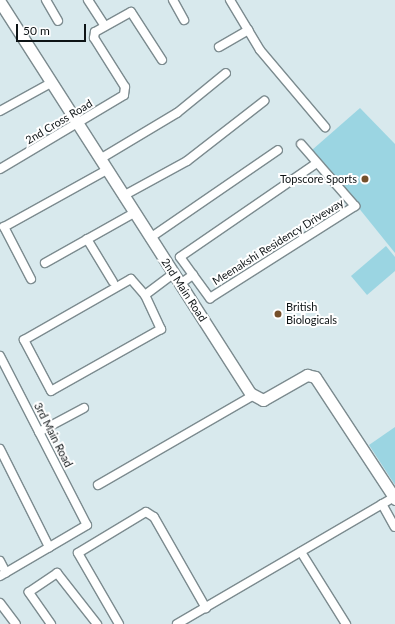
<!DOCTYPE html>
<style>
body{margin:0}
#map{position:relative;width:395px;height:624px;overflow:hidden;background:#d8e9ed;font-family:Lato,sans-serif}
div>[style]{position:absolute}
.green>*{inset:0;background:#9bd5e2}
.roads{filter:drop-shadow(1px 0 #7c8b8f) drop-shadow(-1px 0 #7c8b8f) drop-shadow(0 1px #7c8b8f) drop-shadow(0 -1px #7c8b8f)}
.street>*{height:8px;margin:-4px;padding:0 4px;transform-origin:4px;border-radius:4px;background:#fff}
.secondary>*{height:11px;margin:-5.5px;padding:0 5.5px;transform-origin:5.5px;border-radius:5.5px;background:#fff}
.dots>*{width:11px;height:11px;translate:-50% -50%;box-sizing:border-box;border:2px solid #fff;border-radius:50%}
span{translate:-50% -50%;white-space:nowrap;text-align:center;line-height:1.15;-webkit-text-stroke:4px #fff;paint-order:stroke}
.street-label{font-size:11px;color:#0e1416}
.poi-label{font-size:11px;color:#0e1416}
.right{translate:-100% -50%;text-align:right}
.left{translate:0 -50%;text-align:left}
.scale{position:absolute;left:16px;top:24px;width:70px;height:18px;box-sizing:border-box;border:2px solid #0e1416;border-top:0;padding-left:5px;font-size:12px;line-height:14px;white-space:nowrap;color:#0e1416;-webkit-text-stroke:3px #fff;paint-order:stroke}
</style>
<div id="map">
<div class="green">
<div style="clip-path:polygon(360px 108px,395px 144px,395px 253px,312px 150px)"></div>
<div style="clip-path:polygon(386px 246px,395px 257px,395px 271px,367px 295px,351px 276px)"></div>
<div style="clip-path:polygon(395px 427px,395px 485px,369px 445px)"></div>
</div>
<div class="roads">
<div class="street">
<div style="left:46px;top:0;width:24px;rotate:60deg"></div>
<div style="left:88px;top:0;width:31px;rotate:57deg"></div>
<div style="left:173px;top:0;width:23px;rotate:61deg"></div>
<div style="left:230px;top:0;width:58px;rotate:59deg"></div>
<div style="left:260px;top:50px;width:101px;rotate:49.8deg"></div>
<div style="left:219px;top:47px;width:34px;rotate:-30deg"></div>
<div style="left:0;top:111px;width:58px;rotate:-28.8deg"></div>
<div style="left:100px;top:159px;width:90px;rotate:-30.9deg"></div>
<div style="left:177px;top:113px;width:63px;rotate:-39.2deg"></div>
<div style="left:0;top:169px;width:144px;rotate:-30.8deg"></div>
<div style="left:124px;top:95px;width:8px;rotate:-83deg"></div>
<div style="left:125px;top:87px;width:58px;rotate:-122.3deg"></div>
<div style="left:94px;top:38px;width:6px;rotate:-81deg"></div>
<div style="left:95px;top:32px;width:41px;rotate:-29.1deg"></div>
<div style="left:131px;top:12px;width:57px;rotate:57.1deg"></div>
<div style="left:123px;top:196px;width:73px;rotate:-28.7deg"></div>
<div style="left:187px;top:161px;width:98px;rotate:-37.9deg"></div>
<div style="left:150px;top:238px;width:155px;rotate:-34.5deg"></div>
<div style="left:87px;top:239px;width:50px;rotate:58.8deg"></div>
<div style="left:45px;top:263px;width:102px;rotate:-29.3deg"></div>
<div style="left:193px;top:275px;width:29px;rotate:54deg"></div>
<div style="left:210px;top:298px;width:172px;rotate:-32.4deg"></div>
<div style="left:355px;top:206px;width:82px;rotate:-131.1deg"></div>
<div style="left:31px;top:279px;width:59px;rotate:-117.4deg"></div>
<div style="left:4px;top:227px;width:118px;rotate:-29deg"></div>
<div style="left:131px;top:279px;width:21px;rotate:49deg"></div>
<div style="left:145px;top:295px;width:38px;rotate:65deg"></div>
<div style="left:161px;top:329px;width:126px;rotate:150.6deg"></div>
<div style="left:51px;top:391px;width:58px;rotate:-117.9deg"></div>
<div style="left:24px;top:340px;width:123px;rotate:-29.7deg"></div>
<div style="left:180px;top:284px;width:16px;rotate:-35deg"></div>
<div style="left:193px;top:275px;width:22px;rotate:-126deg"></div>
<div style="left:180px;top:257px;width:166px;rotate:-34.5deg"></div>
<div style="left:145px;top:295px;width:35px;rotate:-37deg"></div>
<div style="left:0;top:356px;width:190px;rotate:62.8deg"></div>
<div style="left:87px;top:525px;width:101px;rotate:149.6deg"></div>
<div style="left:39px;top:432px;width:51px;rotate:-28.1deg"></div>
<div style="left:0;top:449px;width:110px;rotate:63.4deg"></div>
<div style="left:98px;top:485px;width:178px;rotate:-30deg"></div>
<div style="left:382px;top:504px;width:26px;rotate:61deg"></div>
<div style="left:301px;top:552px;width:85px;rotate:58deg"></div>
<div style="left:0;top:561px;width:13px;rotate:63deg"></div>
<div style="left:0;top:603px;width:26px;rotate:53deg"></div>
<div style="left:51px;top:624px;width:39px;rotate:-125deg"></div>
<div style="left:29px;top:592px;width:34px;rotate:-34deg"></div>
<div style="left:57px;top:573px;width:65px;rotate:51.9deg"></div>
<div style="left:119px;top:624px;width:82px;rotate:-120deg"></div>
<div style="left:78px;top:553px;width:79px;rotate:-31.1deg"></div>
<div style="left:146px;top:512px;width:9px;rotate:32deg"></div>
<div style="left:154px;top:517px;width:105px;rotate:60.3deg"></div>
<div style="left:177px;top:624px;width:251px;rotate:-30.3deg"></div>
</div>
<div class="secondary">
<div style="left:0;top:2px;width:464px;rotate:57.4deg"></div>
<div style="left:250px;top:393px;width:15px;rotate:28deg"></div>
<div style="left:263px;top:400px;width:51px;rotate:-29.6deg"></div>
<div style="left:307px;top:375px;width:8px;rotate:14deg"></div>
<div style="left:315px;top:377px;width:146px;rotate:56.7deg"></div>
</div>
</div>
<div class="dots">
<div style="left:365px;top:179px;background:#75502b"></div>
<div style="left:278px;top:314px;background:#75502b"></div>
</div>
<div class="street-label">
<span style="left:59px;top:122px;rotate:-31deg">2nd Cross Road</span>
<span style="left:278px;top:242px;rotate:-32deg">Meenakshi Residency Driveway</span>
<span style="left:184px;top:290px;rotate:57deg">2nd Main Road</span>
<span style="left:53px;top:435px;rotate:63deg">3rd Main Road</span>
</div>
<div class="poi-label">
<span class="right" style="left:357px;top:179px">Topscore Sports</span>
<span class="left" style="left:286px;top:314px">British<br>Biologicals</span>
</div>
<div class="scale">50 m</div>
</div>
